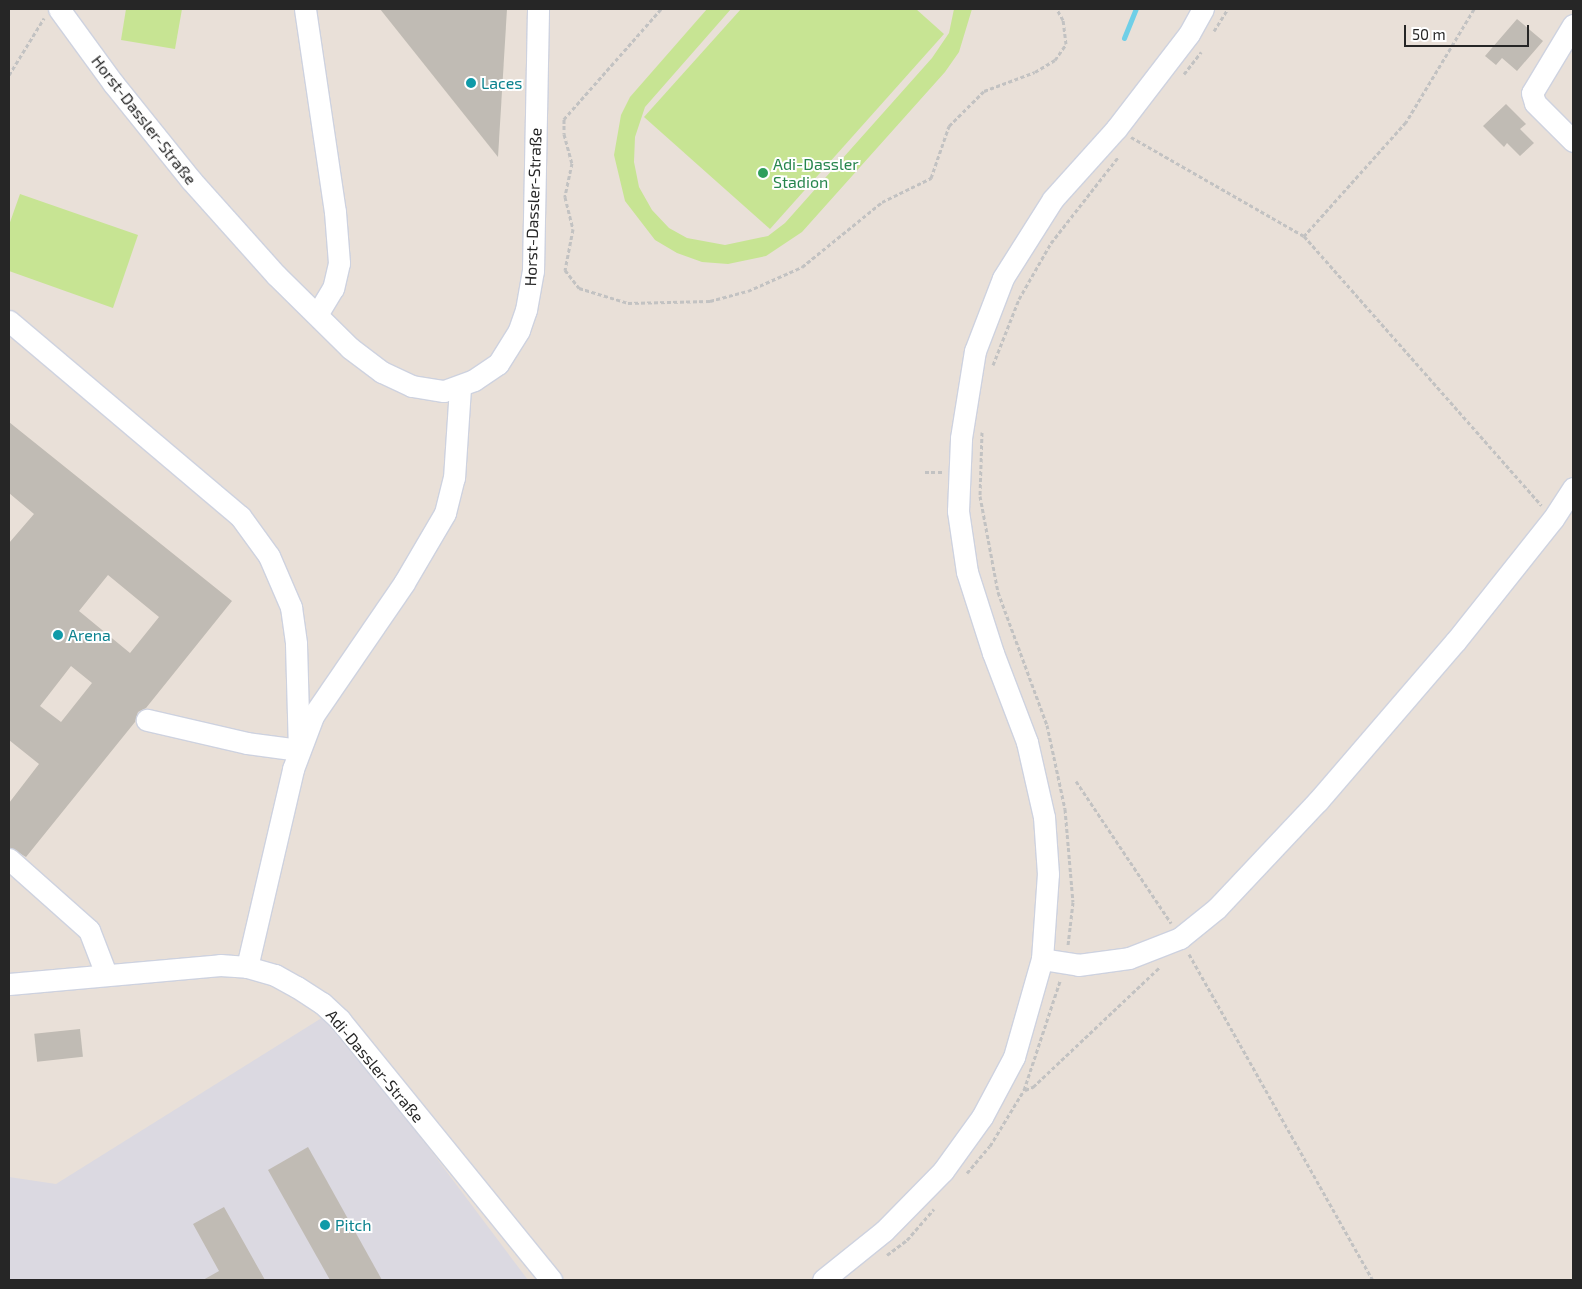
<!DOCTYPE html>
<meta charset="utf-8">
<style>
body{margin:0}
#map{position:relative;width:1582px;height:1289px;overflow:hidden;background:#e9e0d8;font-family:"Exo 2",sans-serif}
div>[style]{position:absolute}
.industrial>*{inset:0;background:#dbd9e1}
.pitch>*{inset:0;background:#c7e493}
.stream>*{height:5px;margin:-2.5px;padding:0 2.5px;transform-origin:2.5px;border-radius:2.5px;background:#6fcfe7}
.building>*{inset:0;background:#c0bbb4;transform-origin:0 0}
.path>*{height:3px;margin-top:-1.5px;transform-origin:0;background:repeating-linear-gradient(90deg,#c2c2c2 0 4px,transparent 0 6.5px)}
.roads{filter:drop-shadow(1px 0 #ced2df) drop-shadow(-1px 0 #ced2df) drop-shadow(0 1px #ced2df) drop-shadow(0 -1px #ced2df)}
.minor>*{height:21px;margin:-10.5px;padding:0 10.5px;transform-origin:10.5px;border-radius:10.5px;background:#fff}
.dots>*{width:14px;height:14px;translate:-50% -50%;box-sizing:border-box;border:2px solid #fff;border-radius:50%}
span{translate:-50% -50%;white-space:nowrap;text-align:center;line-height:1.15;-webkit-text-stroke:4px #fff;paint-order:stroke}
.culture-label{font-size:16px;color:#0d838f}
.left{translate:0 -50%;text-align:left}
.street-label{font-size:16px;color:#262626}
.leisure-label{font-size:16px;color:#27864d}
.frame{position:absolute;inset:0;border:10px solid #262626;pointer-events:none}
.scale{position:absolute;left:1404px;top:25px;width:125px;height:22px;box-sizing:border-box;border:2px solid #262626;border-top:0;padding-left:6px;font-size:15px;line-height:18px;white-space:nowrap;color:#262626;-webkit-text-stroke:4px #fff;paint-order:stroke}
</style>
<div id="map">
<div class="industrial">
<div style="clip-path:polygon(328px 1014px,528px 1280px,9px 1280px,9px 1177px,56px 1184px)"></div>
</div>
<div class="pitch">
<div style="clip-path:polygon(126px 9px,182px 9px,175px 49px,121px 40px)"></div>
<div style="clip-path:polygon(707px 9px,731px 9px,645px 107px,635px 137px,634px 162px,639px 187px,652px 210px,669px 228px,687px 238px,725px 245px,768px 236px,785px 223px,932px 58px,949px 33px,954px 9px,972px 9px,959px 52px,945px 72px,802px 232px,766px 256px,728px 264px,702px 262px,677px 253px,655px 240px,625px 201px,614px 155px,621px 115px,630px 97px)"></div>
<div style="clip-path:polygon(741px 9px,916px 9px,944px 34px,770px 229px,644px 117px)"></div>
<div style="clip-path:polygon(20px 194px,138px 235px,113px 308px,9px 271px,9px 225px)"></div>
</div>
<div class="stream">
<div style="left:1124px;top:38px;width:31px;rotate:-68deg"></div>
</div>
<div class="building">
<div style="clip-path:polygon(380px 9px,507px 9px,498px 157px)"></div>
<div style="clip-path:polygon(1517px 19px,1543px 41px,1517px 71px,1502px 58px,1496px 65px,1485px 56px)"></div>
<div style="clip-path:polygon(1506px 104px,1526px 124px,1520px 129px,1534px 143px,1520px 156px,1507px 143px,1504px 147px,1483px 126px)"></div>
<div style="clip-path:polygon(evenodd,9px 422px,232px 601px,146px 708px,138px 712px,135px 722px,26px 857px,9px 847px,9px 803px,39px 764px,9px 740px,9px 543px,34px 514px,9px 493px,9px 422px,108px 575px,159px 617px,130px 653px,79px 611px,108px 575px,9px 422px,71px 666px,92px 683px,61px 722px,40px 706px,71px 666px)"></div>
<div style="left:80px;top:1029px;width:28px;height:46px;rotate:84deg"></div>
<div style="clip-path:polygon(308px 1147px,382px 1280px,330px 1280px,268px 1170px)"></div>
<div style="clip-path:polygon(224px 1207px,265px 1280px,203px 1280px,219px 1271px,193px 1224px)"></div>
</div>
<div class="path">
<div style="left:661px;top:9px;width:147px;rotate:131.4deg"></div>
<div style="left:564px;top:119px;width:15px;rotate:90deg"></div>
<div style="left:564px;top:134px;width:30px;rotate:75deg"></div>
<div style="left:572px;top:163px;width:35px;rotate:102deg"></div>
<div style="left:565px;top:197px;width:33px;rotate:76deg"></div>
<div style="left:573px;top:229px;width:42px;rotate:101deg"></div>
<div style="left:565px;top:270px;width:23px;rotate:52deg"></div>
<div style="left:579px;top:288px;width:51px;rotate:17deg"></div>
<div style="left:628px;top:303px;width:82px;rotate:-1.4deg"></div>
<div style="left:710px;top:301px;width:39px;rotate:-15deg"></div>
<div style="left:748px;top:291px;width:59px;rotate:-24deg"></div>
<div style="left:802px;top:267px;width:103px;rotate:-39.1deg"></div>
<div style="left:882px;top:202px;width:55px;rotate:-26.1deg"></div>
<div style="left:931px;top:178px;width:55px;rotate:-70.9deg"></div>
<div style="left:949px;top:126px;width:49px;rotate:-45deg"></div>
<div style="left:984px;top:91px;width:54px;rotate:-20.4deg"></div>
<div style="left:1035px;top:72px;width:23px;rotate:-31deg"></div>
<div style="left:1055px;top:60px;width:19px;rotate:-55deg"></div>
<div style="left:1066px;top:44px;width:24px;rotate:-97deg"></div>
<div style="left:1063px;top:20px;width:13px;rotate:-119deg"></div>
<div style="left:1474px;top:9px;width:132px;rotate:121deg"></div>
<div style="left:1406px;top:122px;width:153px;rotate:131.8deg"></div>
<div style="left:1304px;top:236px;width:359px;rotate:48.6deg"></div>
<div style="left:1214px;top:31px;width:26px;rotate:-58deg"></div>
<div style="left:1184px;top:74px;width:28px;rotate:-52deg"></div>
<div style="left:9px;top:75px;width:67px;rotate:-58.4deg"></div>
<div style="left:1131px;top:137px;width:199px;rotate:29.8deg"></div>
<div style="left:993px;top:365px;width:71px;rotate:-68.5deg"></div>
<div style="left:1019px;top:299px;width:64px;rotate:-60.3deg"></div>
<div style="left:1051px;top:243px;width:110px;rotate:-52deg"></div>
<div style="left:982px;top:432px;width:64px;rotate:91.8deg"></div>
<div style="left:980px;top:496px;width:98px;rotate:79.4deg"></div>
<div style="left:998px;top:592px;width:142px;rotate:69.8deg"></div>
<div style="left:1047px;top:725px;width:86px;rotate:77.9deg"></div>
<div style="left:1065px;top:809px;width:93px;rotate:85.1deg"></div>
<div style="left:1073px;top:902px;width:43px;rotate:96.6deg"></div>
<div style="left:925px;top:472px;width:18px"></div>
<div style="left:1076px;top:781px;width:171px;rotate:56.2deg"></div>
<div style="left:1189px;top:954px;width:374px;rotate:60.6deg"></div>
<div style="left:1025px;top:1090px;width:9px;rotate:-21deg"></div>
<div style="left:1033px;top:1087px;width:175px;rotate:-43.4deg"></div>
<div style="left:967px;top:1173px;width:35px;rotate:-50deg"></div>
<div style="left:990px;top:1146px;width:66px;rotate:-58.7deg"></div>
<div style="left:1024px;top:1090px;width:115px;rotate:-71.7deg"></div>
<div style="left:887px;top:1255px;width:25px;rotate:-37deg"></div>
<div style="left:907px;top:1240px;width:41px;rotate:-48.9deg"></div>
</div>
<div class="roads">
<div class="minor">
<div style="left:59px;top:9px;width:92px;rotate:53.9deg"></div>
<div style="left:113px;top:83px;width:124px;rotate:51.2deg"></div>
<div style="left:191px;top:180px;width:127px;rotate:48.2deg"></div>
<div style="left:276px;top:275px;width:104px;rotate:44.6deg"></div>
<div style="left:350px;top:348px;width:40px;rotate:37deg"></div>
<div style="left:382px;top:372px;width:33px;rotate:25deg"></div>
<div style="left:412px;top:386px;width:32px;rotate:9deg"></div>
<div style="left:444px;top:391px;width:32px;rotate:-20deg"></div>
<div style="left:474px;top:380px;width:29px;rotate:-34deg"></div>
<div style="left:498px;top:364px;width:40px;rotate:-58deg"></div>
<div style="left:519px;top:330px;width:21px;rotate:-71deg"></div>
<div style="left:526px;top:310px;width:40px;rotate:-80deg"></div>
<div style="left:533px;top:271px;width:262px;rotate:-88.9deg"></div>
<div style="left:305px;top:9px;width:205px;rotate:81.6deg"></div>
<div style="left:335px;top:212px;width:51px;rotate:85.5deg"></div>
<div style="left:339px;top:263px;width:26px;rotate:103deg"></div>
<div style="left:333px;top:288px;width:31px;rotate:121deg"></div>
<div style="left:1573px;top:25px;width:79px;rotate:121.1deg"></div>
<div style="left:1532px;top:93px;width:10px;rotate:73deg"></div>
<div style="left:1535px;top:103px;width:54px;rotate:45deg"></div>
<div style="left:9px;top:321px;width:302px;rotate:40.2deg"></div>
<div style="left:240px;top:516px;width:49px;rotate:54.1deg"></div>
<div style="left:269px;top:556px;width:56px;rotate:66.7deg"></div>
<div style="left:291px;top:607px;width:37px;rotate:82deg"></div>
<div style="left:296px;top:644px;width:106px;rotate:88.4deg"></div>
<div style="left:299px;top:750px;width:52px;rotate:-172.3deg"></div>
<div style="left:247px;top:743px;width:103px;rotate:-167deg"></div>
<div style="left:9px;top:859px;width:107px;rotate:41.6deg"></div>
<div style="left:89px;top:930px;width:47px;rotate:68.9deg"></div>
<div style="left:1042px;top:959px;width:36px;rotate:9deg"></div>
<div style="left:1078px;top:965px;width:51px;rotate:-7.8deg"></div>
<div style="left:1129px;top:958px;width:55px;rotate:-21.4deg"></div>
<div style="left:1180px;top:938px;width:48px;rotate:-39deg"></div>
<div style="left:1217px;top:908px;width:147px;rotate:-46.7deg"></div>
<div style="left:1318px;top:801px;width:210px;rotate:-49.3deg"></div>
<div style="left:1455px;top:642px;width:157px;rotate:-51.5deg"></div>
<div style="left:1553px;top:519px;width:37px;rotate:-57deg"></div>
<div style="left:247px;top:967px;width:203px;rotate:-76.9deg"></div>
<div style="left:293px;top:769px;width:57px;rotate:-69.3deg"></div>
<div style="left:313px;top:716px;width:161px;rotate:-55.6deg"></div>
<div style="left:404px;top:583px;width:81px;rotate:-59.6deg"></div>
<div style="left:445px;top:513px;width:36px;rotate:-76deg"></div>
<div style="left:454px;top:478px;width:91px;rotate:-86.2deg"></div>
<div style="left:9px;top:984px;width:212px;rotate:-5.1deg"></div>
<div style="left:220px;top:965px;width:27px;rotate:4deg"></div>
<div style="left:247px;top:967px;width:29px;rotate:16deg"></div>
<div style="left:275px;top:975px;width:25px;rotate:29deg"></div>
<div style="left:297px;top:987px;width:30px;rotate:33deg"></div>
<div style="left:322px;top:1003px;width:25px;rotate:43deg"></div>
<div style="left:340px;top:1020px;width:335px;rotate:50.9deg"></div>
<div style="left:823px;top:1280px;width:78px;rotate:-38.8deg"></div>
<div style="left:884px;top:1231px;width:84px;rotate:-45.5deg"></div>
<div style="left:943px;top:1171px;width:67px;rotate:-54.2deg"></div>
<div style="left:982px;top:1117px;width:68px;rotate:-61.9deg"></div>
<div style="left:1014px;top:1057px;width:102px;rotate:-74.1deg"></div>
<div style="left:1042px;top:959px;width:85px;rotate:-86deg"></div>
<div style="left:1048px;top:874px;width:57px;rotate:-94deg"></div>
<div style="left:1044px;top:817px;width:77px;rotate:-102.8deg"></div>
<div style="left:1027px;top:742px;width:95px;rotate:-110.9deg"></div>
<div style="left:993px;top:653px;width:85px;rotate:-107.8deg"></div>
<div style="left:967px;top:572px;width:62px;rotate:-98.4deg"></div>
<div style="left:958px;top:511px;width:73px;rotate:-87.6deg"></div>
<div style="left:961px;top:438px;width:88px;rotate:-80.9deg"></div>
<div style="left:975px;top:351px;width:78px;rotate:-69deg"></div>
<div style="left:1003px;top:278px;width:93px;rotate:-57.7deg"></div>
<div style="left:1053px;top:199px;width:94px;rotate:-48deg"></div>
<div style="left:1116px;top:129px;width:120px;rotate:-52.5deg"></div>
<div style="left:1189px;top:34px;width:29px;rotate:-61deg"></div>
</div>
</div>
<div class="dots">
<div style="left:471px;top:83px;background:#0f9aa8"></div>
<div style="left:763px;top:173px;background:#2e9e5b"></div>
<div style="left:58px;top:635px;background:#0f9aa8"></div>
<div style="left:325px;top:1225px;background:#0f9aa8"></div>
</div>
<div class="culture-label">
<span class="left" style="left:481px;top:83px">Laces</span>
<span class="left" style="left:68px;top:635px">Arena</span>
<span class="left" style="left:335px;top:1225px">Pitch</span>
</div>
<div class="street-label">
<span style="left:144px;top:120px;rotate:52deg">Horst-Dassler-Straße</span>
<span style="left:533px;top:207px;rotate:-88deg">Horst-Dassler-Straße</span>
<span style="left:375px;top:1066px;rotate:50deg">Adi-Dassler-Straße</span>
</div>
<div class="leisure-label">
<span class="left" style="left:773px;top:173px">Adi-Dassler<br>Stadion</span>
</div>
<div class="frame"></div>
<div class="scale">50 m</div>
</div>
